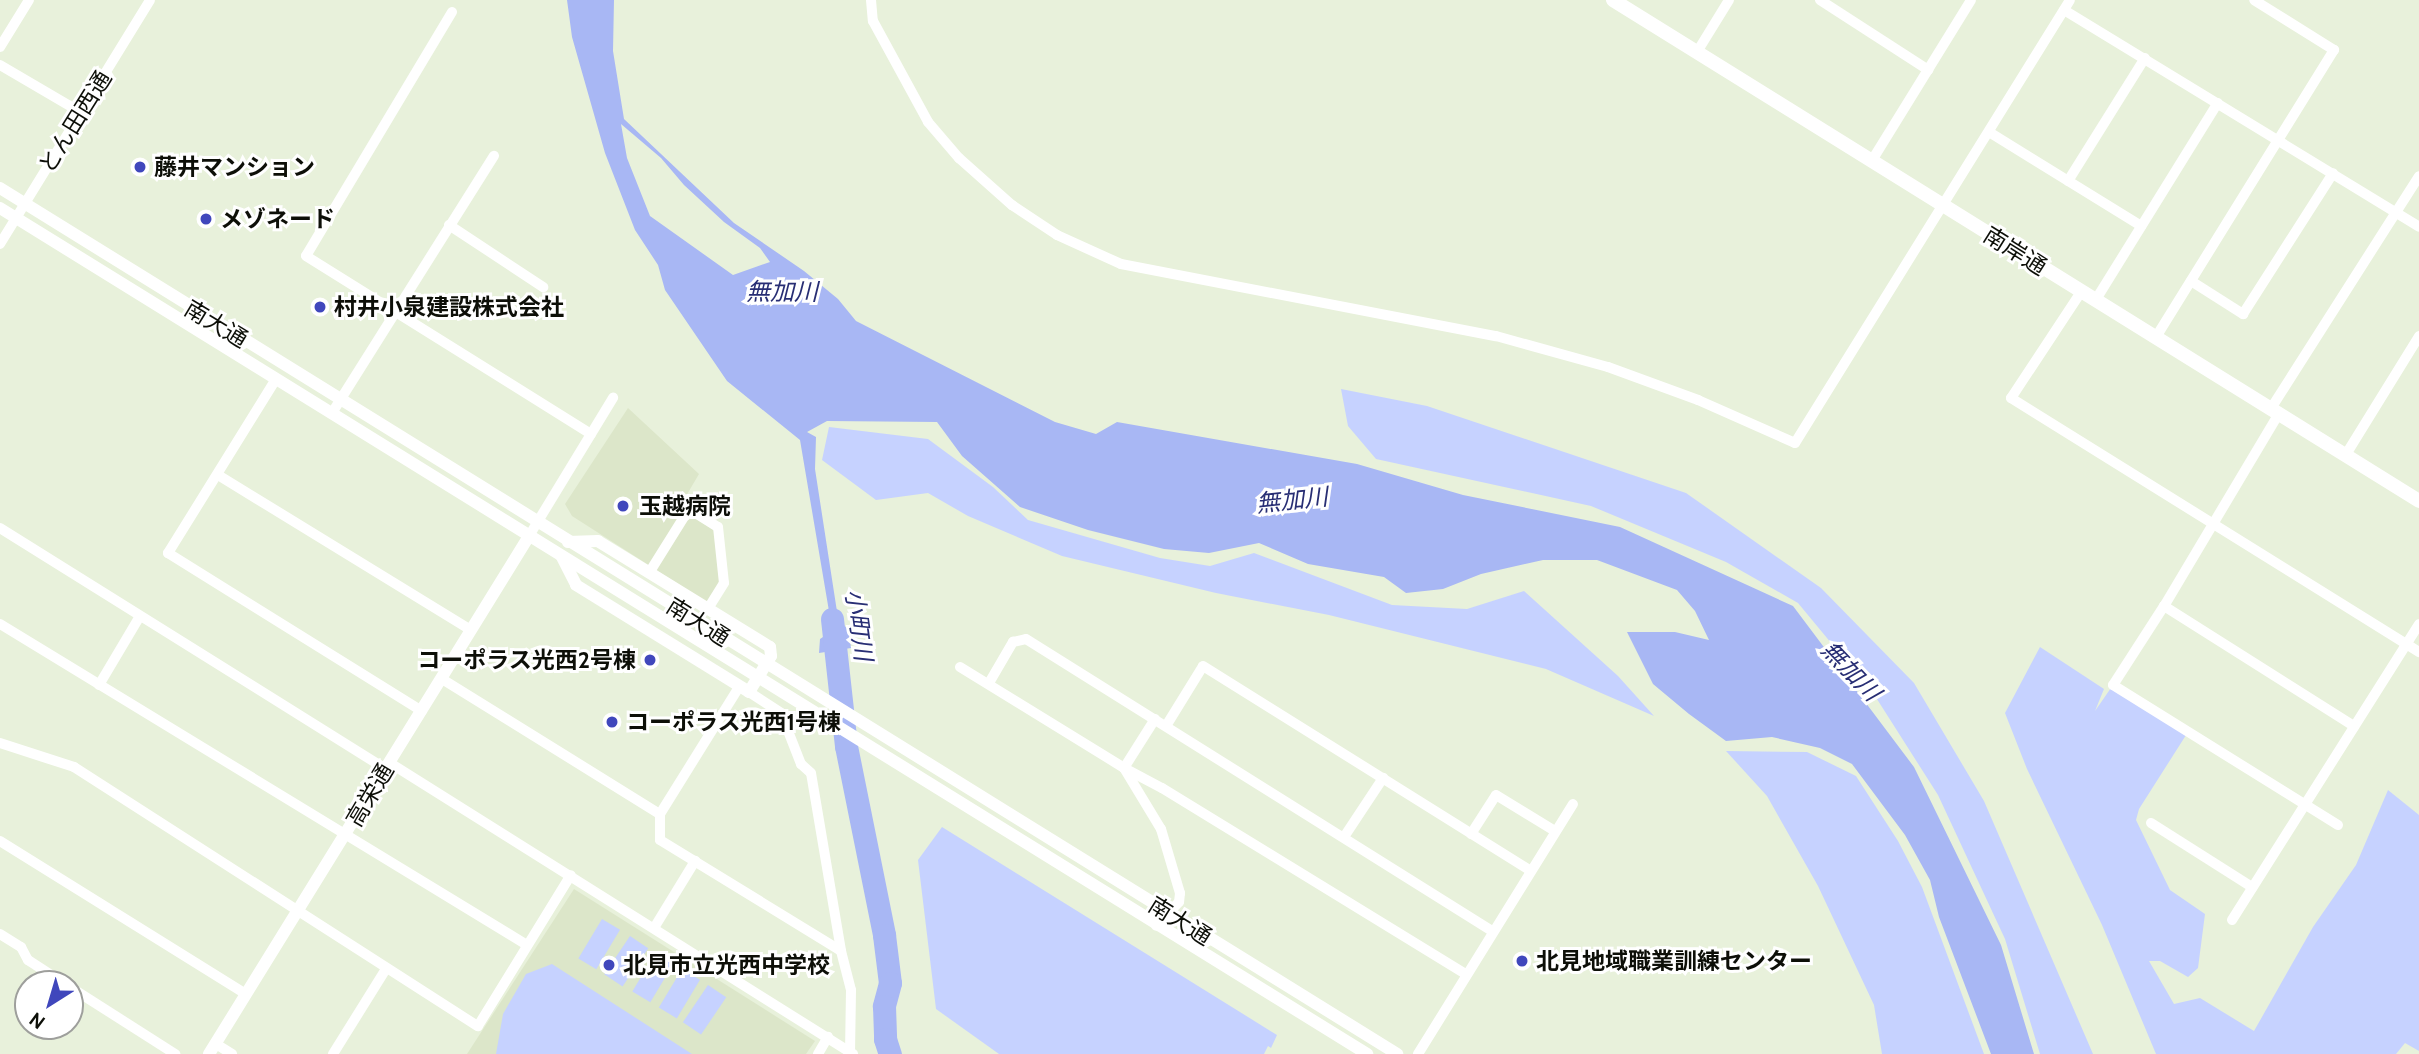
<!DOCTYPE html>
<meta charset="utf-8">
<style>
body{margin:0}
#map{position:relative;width:2419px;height:1054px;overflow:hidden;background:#e8f1db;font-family:Cabin,"Noto Sans JP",sans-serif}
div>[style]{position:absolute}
.built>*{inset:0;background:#dce6c9}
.green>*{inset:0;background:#c6d2ff;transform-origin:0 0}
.water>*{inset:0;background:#a8b7f4}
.river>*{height:23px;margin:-11.5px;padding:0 11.5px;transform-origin:11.5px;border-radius:11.5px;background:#a8b7f4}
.minor>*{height:10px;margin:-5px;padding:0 5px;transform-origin:5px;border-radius:5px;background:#fff}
.tertiary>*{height:12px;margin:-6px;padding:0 6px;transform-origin:6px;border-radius:6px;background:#fff}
.secondary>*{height:14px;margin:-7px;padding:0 7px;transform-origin:7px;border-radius:7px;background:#fff}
.dots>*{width:19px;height:19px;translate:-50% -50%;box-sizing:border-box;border:4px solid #fff;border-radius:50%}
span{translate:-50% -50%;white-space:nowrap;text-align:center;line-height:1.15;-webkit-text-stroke:6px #fff;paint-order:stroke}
.street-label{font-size:23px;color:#0d0f08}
.poi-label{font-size:23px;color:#0d0f08;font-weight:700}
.left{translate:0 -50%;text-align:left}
.right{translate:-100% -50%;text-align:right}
.water-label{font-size:24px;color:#282e74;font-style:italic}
.north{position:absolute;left:14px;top:970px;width:70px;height:70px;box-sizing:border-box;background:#fff;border:2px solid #9e9f9c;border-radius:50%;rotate:217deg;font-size:19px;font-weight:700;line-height:28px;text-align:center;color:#0d0f08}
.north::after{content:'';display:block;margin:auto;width:24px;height:32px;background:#4047bc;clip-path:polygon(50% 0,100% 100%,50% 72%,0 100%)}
</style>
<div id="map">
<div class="built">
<div style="clip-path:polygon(628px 408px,699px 474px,679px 508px,715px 531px,721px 583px,708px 603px,572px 516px,565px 504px)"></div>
<div style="clip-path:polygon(574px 889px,815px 1041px,806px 1054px,467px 1054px)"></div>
</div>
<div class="green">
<div style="clip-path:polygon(1341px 389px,1427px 406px,1686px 493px,1821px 588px,1914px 683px,1984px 801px,2093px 1054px,2040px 1054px,2005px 939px,1938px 795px,1875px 696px,1798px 603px,1726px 562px,1591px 506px,1376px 459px,1348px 426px)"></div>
<div style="clip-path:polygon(829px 427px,928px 439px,993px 487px,1028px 520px,1160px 558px,1210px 566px,1254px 553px,1392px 605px,1467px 609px,1524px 591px,1618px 676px,1654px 716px,1546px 669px,1329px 615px,1216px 593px,1062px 556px,968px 516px,928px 493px,876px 500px,822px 460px)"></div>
<div style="clip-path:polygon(2040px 647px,2104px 689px,2095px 711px,2113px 685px,2188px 732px,2139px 809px,2136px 820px,2170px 890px,2205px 914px,2198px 968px,2188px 977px,2160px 961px,2149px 961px,2174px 1004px,2200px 998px,2254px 1031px,2313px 927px,2356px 865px,2388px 790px,2419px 815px,2419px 1051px,2405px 1043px,2396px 1054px,2156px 1054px,2102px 925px,2027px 769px,2005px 713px)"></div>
<div style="clip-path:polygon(1726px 751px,1807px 752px,1856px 776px,1898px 841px,1922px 887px,1984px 1054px,1882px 1054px,1874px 1005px,1818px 886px,1767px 796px)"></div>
<div style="clip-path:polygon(942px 827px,1277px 1035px,1271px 1048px,1268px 1046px,1264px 1054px,999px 1054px,936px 1009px,918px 860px)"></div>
<div style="left:602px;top:919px;width:21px;height:46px;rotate:31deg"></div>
<div style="left:630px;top:936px;width:22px;height:46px;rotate:34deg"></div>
<div style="left:656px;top:952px;width:21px;height:46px;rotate:31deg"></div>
<div style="clip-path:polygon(552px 964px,692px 1054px,496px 1054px,503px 1014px,526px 974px)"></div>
<div style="left:682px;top:969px;width:21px;height:45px;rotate:31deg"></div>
<div style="left:708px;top:985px;width:22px;height:45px;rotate:34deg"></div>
</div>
<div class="water">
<div style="clip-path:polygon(evenodd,567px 0,614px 0,613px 51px,624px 119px,734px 223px,804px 271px,838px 299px,856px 321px,1055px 422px,1096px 434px,1117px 422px,1357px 464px,1463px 495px,1620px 527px,1793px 606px,1914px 767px,2001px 945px,2034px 1054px,1991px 1054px,1939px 917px,1930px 880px,1905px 835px,1852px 764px,1820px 748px,1772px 737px,1726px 741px,1689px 714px,1653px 684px,1627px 632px,1675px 632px,1709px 640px,1695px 611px,1677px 590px,1597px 560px,1543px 560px,1481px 574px,1443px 589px,1406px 593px,1384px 577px,1308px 564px,1259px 543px,1209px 553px,1164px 549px,1088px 530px,1020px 507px,962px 456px,937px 422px,827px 421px,807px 432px,816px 437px,815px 469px,838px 618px,849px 631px,851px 648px,819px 653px,820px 639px,829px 633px,831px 623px,800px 440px,727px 381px,665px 290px,658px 265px,635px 230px,605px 153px,572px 37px,567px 0,621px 124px,661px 158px,684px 185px,724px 222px,760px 248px,770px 262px,733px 275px,650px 216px,627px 158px,621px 124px)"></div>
</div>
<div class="river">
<div style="left:832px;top:619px;width:128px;rotate:83.7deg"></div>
<div style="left:846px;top:746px;width:193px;rotate:78.6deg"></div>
<div style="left:884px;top:935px;width:48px;rotate:82.9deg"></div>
<div style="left:890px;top:983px;width:24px;rotate:105deg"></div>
<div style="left:884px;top:1006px;width:33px;rotate:88deg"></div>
<div style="left:885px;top:1039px;width:16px;rotate:72deg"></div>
</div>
<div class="minor">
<div style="left:871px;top:0;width:21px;rotate:85deg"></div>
<div style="left:873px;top:21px;width:115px;rotate:61.4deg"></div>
<div style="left:928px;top:122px;width:48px;rotate:49.3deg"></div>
<div style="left:959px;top:158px;width:71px;rotate:41.6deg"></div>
<div style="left:1012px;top:205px;width:54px;rotate:33.7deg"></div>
<div style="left:1057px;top:235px;width:70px;rotate:24.4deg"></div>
<div style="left:1121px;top:264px;width:382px;rotate:10.9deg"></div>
<div style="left:1496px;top:336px;width:116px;rotate:15.5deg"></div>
<div style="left:1608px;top:367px;width:96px;rotate:20.1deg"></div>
<div style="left:1698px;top:400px;width:106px;rotate:23.9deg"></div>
<div style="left:1795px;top:443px;width:521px;rotate:-58.17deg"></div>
<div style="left:1820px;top:0;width:129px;rotate:32.9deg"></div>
<div style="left:2064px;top:10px;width:416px;rotate:31.4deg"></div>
<div style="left:452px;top:12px;width:284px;rotate:120.9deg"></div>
<div style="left:306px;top:256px;width:336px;rotate:32deg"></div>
<div style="left:0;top:47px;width:55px;rotate:-58.3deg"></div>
<div style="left:1697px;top:52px;width:61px;rotate:-58.4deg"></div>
<div style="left:0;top:65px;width:93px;rotate:30.4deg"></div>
<div style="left:1989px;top:132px;width:179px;rotate:31.7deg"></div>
<div style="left:1871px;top:162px;width:190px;rotate:-58.3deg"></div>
<div style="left:2068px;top:181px;width:145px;rotate:-58deg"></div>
<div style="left:449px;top:225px;width:113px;rotate:33.4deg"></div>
<div style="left:0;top:244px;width:286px;rotate:-58.4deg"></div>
<div style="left:2191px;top:281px;width:62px;rotate:32.4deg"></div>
<div style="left:2243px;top:314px;width:167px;rotate:-57.4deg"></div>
<div style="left:2081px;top:292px;width:127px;rotate:123.4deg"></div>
<div style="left:2011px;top:398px;width:481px;rotate:31.9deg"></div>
<div style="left:2095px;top:301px;width:233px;rotate:-58.2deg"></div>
<div style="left:2156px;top:337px;width:338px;rotate:-58.2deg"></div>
<div style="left:2334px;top:50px;width:94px;rotate:-148deg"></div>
<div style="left:276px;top:379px;width:205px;rotate:121.8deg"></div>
<div style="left:168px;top:553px;width:299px;rotate:31.9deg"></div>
<div style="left:2270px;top:410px;width:277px;rotate:-57.5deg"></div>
<div style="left:332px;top:413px;width:304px;rotate:-57.8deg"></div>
<div style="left:2278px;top:415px;width:222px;rotate:120.8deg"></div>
<div style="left:2164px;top:606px;width:94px;rotate:122.8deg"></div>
<div style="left:2113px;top:685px;width:265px;rotate:31.9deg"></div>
<div style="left:2345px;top:456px;width:141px;rotate:-58.3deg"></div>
<div style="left:218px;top:475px;width:297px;rotate:31.5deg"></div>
<div style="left:0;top:528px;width:454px;rotate:32deg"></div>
<div style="left:529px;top:536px;width:162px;rotate:-58.7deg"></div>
<div style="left:649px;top:573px;width:75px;rotate:-58deg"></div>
<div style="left:689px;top:509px;width:34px;rotate:32deg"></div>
<div style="left:718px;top:527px;width:56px;rotate:83.9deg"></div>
<div style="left:724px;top:583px;width:31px;rotate:122deg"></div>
<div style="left:2164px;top:606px;width:225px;rotate:32.3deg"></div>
<div style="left:0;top:624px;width:617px;rotate:31.35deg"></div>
<div style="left:960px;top:667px;width:193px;rotate:31.6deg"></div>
<div style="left:1124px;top:768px;width:71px;rotate:58.8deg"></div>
<div style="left:1161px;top:829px;width:67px;rotate:73.5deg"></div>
<div style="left:1180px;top:893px;width:9px;rotate:96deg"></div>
<div style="left:1179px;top:902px;width:33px;rotate:134deg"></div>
<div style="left:442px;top:679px;width:256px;rotate:31.8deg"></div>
<div style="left:660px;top:814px;width:150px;rotate:-58.1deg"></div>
<div style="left:989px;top:683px;width:48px;rotate:-59.7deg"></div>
<div style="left:1013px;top:642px;width:13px;rotate:-13deg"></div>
<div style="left:1026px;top:639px;width:550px;rotate:32.07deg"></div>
<div style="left:99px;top:685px;width:80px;rotate:-59.3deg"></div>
<div style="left:749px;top:692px;width:38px;rotate:33deg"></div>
<div style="left:781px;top:713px;width:55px;rotate:68.6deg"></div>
<div style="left:801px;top:764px;width:13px;rotate:42deg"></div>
<div style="left:811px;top:773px;width:181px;rotate:80.4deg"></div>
<div style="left:1155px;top:719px;width:58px;rotate:122.3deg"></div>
<div style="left:1124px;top:768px;width:43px;rotate:27.8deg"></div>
<div style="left:1162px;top:788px;width:356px;rotate:31.5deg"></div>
<div style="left:1166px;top:726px;width:70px;rotate:-58.3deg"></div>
<div style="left:1203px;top:666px;width:385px;rotate:32deg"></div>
<div style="left:0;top:743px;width:78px;rotate:18deg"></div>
<div style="left:74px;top:767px;width:480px;rotate:32.7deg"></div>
<div style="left:478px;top:1026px;width:177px;rotate:-58.4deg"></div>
<div style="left:390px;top:763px;width:547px;rotate:32.15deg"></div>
<div style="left:660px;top:814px;width:26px;rotate:90deg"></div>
<div style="left:660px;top:840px;width:212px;rotate:31.5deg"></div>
<div style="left:841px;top:951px;width:40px;rotate:75.6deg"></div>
<div style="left:851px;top:990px;width:62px;rotate:90.9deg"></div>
<div style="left:2151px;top:823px;width:120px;rotate:32.4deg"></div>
<div style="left:1471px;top:834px;width:46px;rotate:-57.3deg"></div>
<div style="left:1496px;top:795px;width:69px;rotate:31.4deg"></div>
<div style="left:1344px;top:837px;width:71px;rotate:-56.5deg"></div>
<div style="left:0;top:841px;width:290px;rotate:31.9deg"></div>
<div style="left:2232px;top:920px;width:350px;rotate:-57.7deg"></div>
<div style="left:654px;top:928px;width:79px;rotate:-58.5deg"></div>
<div style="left:0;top:934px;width:25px;rotate:32deg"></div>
<div style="left:21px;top:947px;width:15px;rotate:62deg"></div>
<div style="left:28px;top:960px;width:44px;rotate:33deg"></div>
<div style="left:70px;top:987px;width:125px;rotate:32.5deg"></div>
<div style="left:216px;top:1044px;width:19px;rotate:32deg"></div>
<div style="left:333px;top:1054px;width:100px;rotate:-58.1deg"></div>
<div style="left:818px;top:1054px;width:20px;rotate:-60deg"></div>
<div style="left:1418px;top:1054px;width:294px;rotate:-58.2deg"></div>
</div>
<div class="tertiary">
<div style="left:0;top:188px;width:1644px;rotate:31.79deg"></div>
<div style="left:0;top:208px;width:1608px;rotate:31.75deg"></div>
<div style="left:562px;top:557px;width:31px;rotate:63deg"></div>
<div style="left:576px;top:585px;width:203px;rotate:31.7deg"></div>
<div style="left:749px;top:692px;width:42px;rotate:-58.6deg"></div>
<div style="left:771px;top:656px;width:9px;rotate:-96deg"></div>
<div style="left:770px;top:647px;width:202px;rotate:-148.4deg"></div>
<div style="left:598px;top:541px;width:30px;rotate:178deg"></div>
<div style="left:209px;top:1054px;width:609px;rotate:-58.29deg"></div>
</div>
<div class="secondary">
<div style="left:1613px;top:0;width:949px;rotate:31.86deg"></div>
</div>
<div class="dots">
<div style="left:140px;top:167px;background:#4047bc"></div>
<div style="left:206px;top:219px;background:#4047bc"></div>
<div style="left:320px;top:307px;background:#4047bc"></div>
<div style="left:623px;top:506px;background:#4047bc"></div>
<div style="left:650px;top:660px;background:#4047bc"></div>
<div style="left:612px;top:722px;background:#4047bc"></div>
<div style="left:1522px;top:961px;background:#4047bc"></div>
<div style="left:609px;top:965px;background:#4047bc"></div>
</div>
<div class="street-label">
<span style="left:75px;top:122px;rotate:-58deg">とん田西通</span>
<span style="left:2015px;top:251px;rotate:32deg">南岸通</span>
<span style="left:216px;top:324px;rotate:31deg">南大通</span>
<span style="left:698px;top:622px;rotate:32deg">南大通</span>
<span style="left:370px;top:795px;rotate:-59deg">高栄通</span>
<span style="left:1180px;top:921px;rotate:32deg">南大通</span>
</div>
<div class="poi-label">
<span class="left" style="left:154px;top:167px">藤井マンション</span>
<span class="left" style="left:220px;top:219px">メゾネード</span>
<span class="left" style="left:334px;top:307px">村井小泉建設株式会社</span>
<span class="left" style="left:639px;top:506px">玉越病院</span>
<span class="right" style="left:636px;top:660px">コーポラス光西2号棟</span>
<span class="left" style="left:626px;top:722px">コーポラス光西1号棟</span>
<span class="left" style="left:1536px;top:961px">北見地域職業訓練センター</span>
<span class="left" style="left:623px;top:965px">北見市立光西中学校</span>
</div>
<div class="water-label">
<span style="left:782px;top:292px">無加川</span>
<span style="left:1292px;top:500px;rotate:-6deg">無加川</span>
<span style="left:859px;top:625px;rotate:82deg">小町川</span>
<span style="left:1851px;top:671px;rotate:46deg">無加川</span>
</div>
<div class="north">N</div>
</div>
